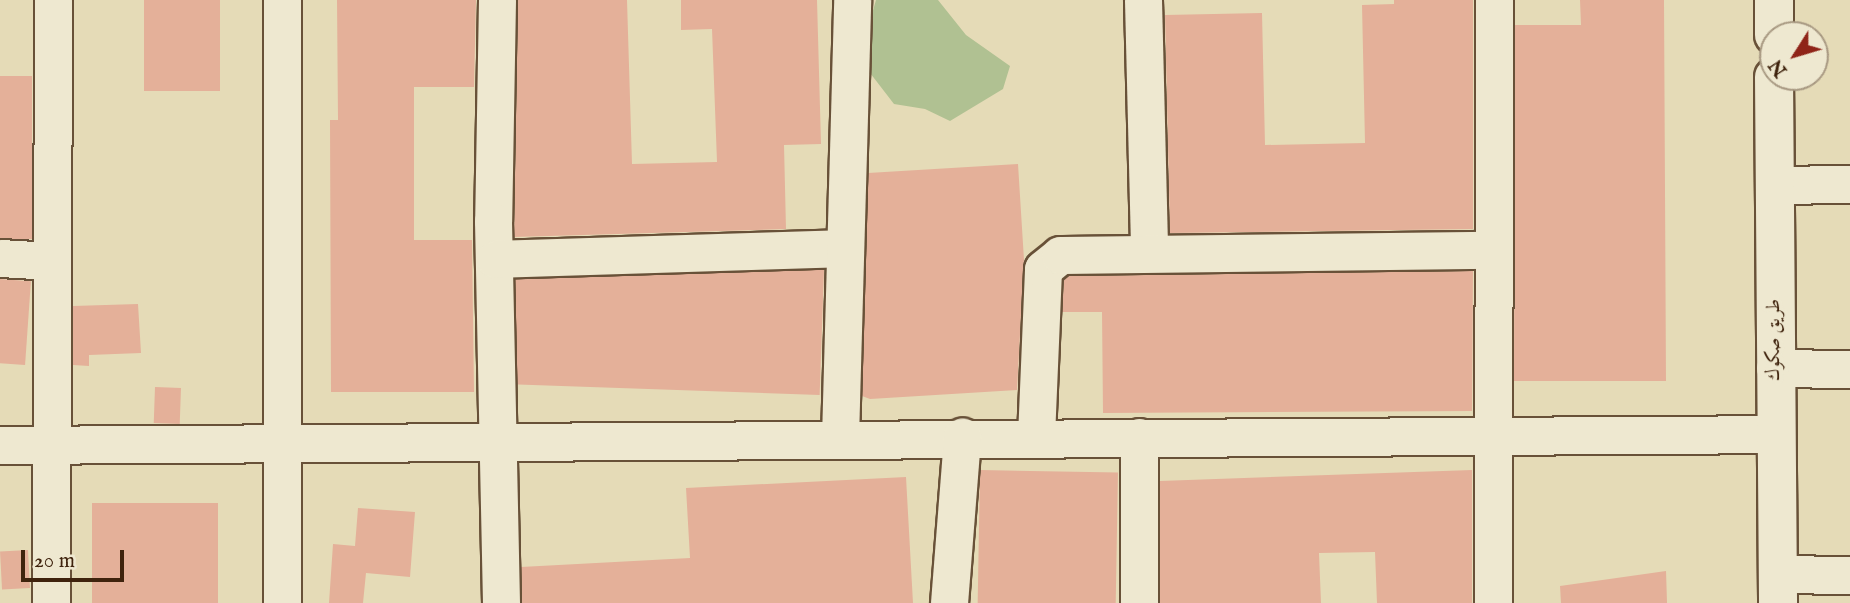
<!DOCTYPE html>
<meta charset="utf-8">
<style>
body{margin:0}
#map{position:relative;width:1850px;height:603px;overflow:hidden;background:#e5dbb7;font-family:"IM FELL English",Amiri,serif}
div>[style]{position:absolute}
.green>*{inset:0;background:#b0c192}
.building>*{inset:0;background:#e4b099;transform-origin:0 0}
.roads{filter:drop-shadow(2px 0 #685138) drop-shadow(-2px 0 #685138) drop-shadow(0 2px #685138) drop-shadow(0 -2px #685138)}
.street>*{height:37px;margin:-18.5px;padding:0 18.5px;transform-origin:18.5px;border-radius:18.5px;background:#eee8d0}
.secondary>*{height:38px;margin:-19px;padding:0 19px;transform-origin:19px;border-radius:19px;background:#eee8d0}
span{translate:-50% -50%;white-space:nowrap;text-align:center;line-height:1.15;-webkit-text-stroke:7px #eee8d0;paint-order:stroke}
.street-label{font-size:19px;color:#3f230d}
.north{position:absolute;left:1759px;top:21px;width:70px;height:70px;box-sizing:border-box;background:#eee8d0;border:2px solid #a89982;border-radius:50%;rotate:233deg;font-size:19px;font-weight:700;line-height:28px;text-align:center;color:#3f230d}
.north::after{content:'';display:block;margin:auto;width:24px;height:32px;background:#8f2418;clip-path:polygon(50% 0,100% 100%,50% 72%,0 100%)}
.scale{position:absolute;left:21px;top:550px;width:103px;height:32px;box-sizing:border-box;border:4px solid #3f230d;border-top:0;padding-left:9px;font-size:21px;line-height:24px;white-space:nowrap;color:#3f230d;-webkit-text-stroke:5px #eee8d0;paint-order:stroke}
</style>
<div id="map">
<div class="green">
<div style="clip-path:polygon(876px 0,938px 0,966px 35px,1010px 66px,1003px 89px,950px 121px,925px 109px,894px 104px,867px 69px,868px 28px)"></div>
</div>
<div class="building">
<div style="left:144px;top:0;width:76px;height:91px"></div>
<div style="clip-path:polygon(337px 0,476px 0,474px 87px,414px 87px,414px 240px,472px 240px,474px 392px,331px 392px,330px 120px,338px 120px)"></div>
<div style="clip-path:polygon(518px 0,627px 0,632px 164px,717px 162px,712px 29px,681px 30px,681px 0,817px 0,821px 144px,784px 145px,786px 229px,514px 237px)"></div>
<div style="clip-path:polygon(1394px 0,1473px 0,1473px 229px,1170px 233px,1165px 15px,1262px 13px,1265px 145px,1365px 143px,1362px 5px,1394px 4px)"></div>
<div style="clip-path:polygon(1580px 0,1664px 0,1666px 381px,1514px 381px,1515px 25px,1581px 25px)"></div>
<div style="left:32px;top:76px;width:163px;height:32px;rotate:90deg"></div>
<div style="clip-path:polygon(1018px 164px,1024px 260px,1017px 390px,870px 399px,862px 396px,868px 173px)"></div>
<div style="left:824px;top:270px;width:125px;height:309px;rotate:92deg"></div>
<div style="clip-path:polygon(1473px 271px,1472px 411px,1103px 413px,1102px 312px,1062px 312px,1064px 279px,1068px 276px)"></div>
<div style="left:0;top:279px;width:31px;height:84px;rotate:4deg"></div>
<div style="clip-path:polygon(138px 304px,141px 353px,89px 355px,89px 366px,73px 365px,73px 306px)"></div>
<div style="left:155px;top:387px;width:26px;height:36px;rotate:2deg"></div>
<div style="left:980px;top:470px;width:138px;height:133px;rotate:1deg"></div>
<div style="clip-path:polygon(1472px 470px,1472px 603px,1377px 603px,1375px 552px,1319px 553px,1321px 603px,1160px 603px,1160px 481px)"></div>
<div style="clip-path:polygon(906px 477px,913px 603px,522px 603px,521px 567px,690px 558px,686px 488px)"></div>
<div style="left:92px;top:503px;width:126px;height:100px"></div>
<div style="clip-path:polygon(358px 508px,415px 512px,410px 577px,366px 573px,363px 603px,329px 603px,333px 544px,355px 546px)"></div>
<div style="left:28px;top:550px;width:38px;height:28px;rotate:87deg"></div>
<div style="clip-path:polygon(1666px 571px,1667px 603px,1561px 603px,1560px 586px)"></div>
</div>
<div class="roads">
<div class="street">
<div style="left:497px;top:0;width:221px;rotate:91deg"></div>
<div style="left:493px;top:221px;width:382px;rotate:88.8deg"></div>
<div style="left:1143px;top:0;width:251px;rotate:88.6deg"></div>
<div style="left:1775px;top:185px;width:75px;rotate:-0.8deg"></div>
<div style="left:0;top:258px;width:52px;rotate:3.3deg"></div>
<div style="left:495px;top:259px;width:350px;rotate:-1.8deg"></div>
<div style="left:1775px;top:368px;width:75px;rotate:0.8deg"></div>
<div style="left:1036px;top:437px;width:168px;rotate:-87.6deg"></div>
<div style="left:1043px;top:269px;width:22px;rotate:-39deg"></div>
<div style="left:1060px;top:255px;width:433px;rotate:-0.7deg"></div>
<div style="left:840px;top:438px;width:438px;rotate:-88.4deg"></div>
<div style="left:0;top:445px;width:1776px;rotate:-0.35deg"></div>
<div style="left:1777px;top:574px;width:73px;rotate:0.8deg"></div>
<div style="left:51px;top:603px;width:603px;rotate:-89.81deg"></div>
<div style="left:282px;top:603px;width:603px;rotate:-90deg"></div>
<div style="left:949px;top:603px;width:167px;rotate:-85.5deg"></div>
<div style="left:1139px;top:603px;width:166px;rotate:-90deg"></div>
<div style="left:1493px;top:603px;width:603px;rotate:-89.9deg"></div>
</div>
<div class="secondary">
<div style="left:1774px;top:0;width:35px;rotate:90deg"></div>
<div style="left:1774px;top:77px;width:526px;rotate:89.56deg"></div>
</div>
</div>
<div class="street-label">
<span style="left:1775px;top:340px;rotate:-90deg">طريق صكوك</span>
</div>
<div class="north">N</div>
<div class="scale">20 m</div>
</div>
